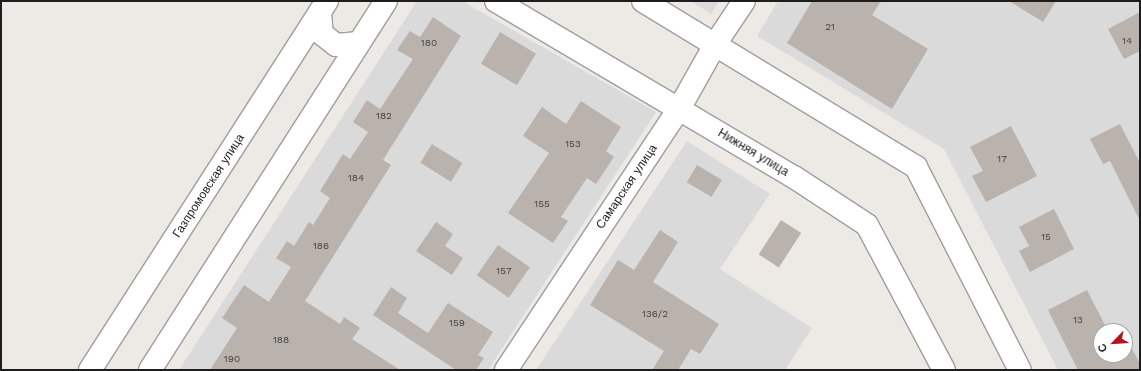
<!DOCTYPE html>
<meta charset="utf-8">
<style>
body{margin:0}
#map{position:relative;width:1141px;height:371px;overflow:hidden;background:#ede9e4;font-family:"Work Sans",sans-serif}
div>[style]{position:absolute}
.residential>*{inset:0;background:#dbdada}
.building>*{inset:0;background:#bab2ad;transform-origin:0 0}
.roads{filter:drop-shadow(1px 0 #9e9e9e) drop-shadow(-1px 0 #9e9e9e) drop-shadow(0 1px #9e9e9e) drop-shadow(0 -1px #9e9e9e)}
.minor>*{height:22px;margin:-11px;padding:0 11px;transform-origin:11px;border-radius:11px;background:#fff}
.tertiary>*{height:22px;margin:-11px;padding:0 11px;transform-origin:11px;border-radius:11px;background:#fff}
span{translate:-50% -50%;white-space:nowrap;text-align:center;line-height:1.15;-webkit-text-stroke:3px #fff;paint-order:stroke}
.number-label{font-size:10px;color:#444241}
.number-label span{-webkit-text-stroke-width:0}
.street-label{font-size:12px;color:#1d1d1d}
.frame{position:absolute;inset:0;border:2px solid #1d1d1d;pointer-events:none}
.north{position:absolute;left:1093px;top:323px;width:40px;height:40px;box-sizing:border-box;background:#fff;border:1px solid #a5a5a5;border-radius:50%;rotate:245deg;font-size:11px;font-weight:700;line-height:16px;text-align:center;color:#1d1d1d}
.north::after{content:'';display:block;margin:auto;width:14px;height:18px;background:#b9111f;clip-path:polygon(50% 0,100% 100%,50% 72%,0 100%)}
</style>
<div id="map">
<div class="residential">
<div style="clip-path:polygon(417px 1px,462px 1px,656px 112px,488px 370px,179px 370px)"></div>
<div style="clip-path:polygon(691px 1px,719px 1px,711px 14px)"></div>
<div style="clip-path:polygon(evenodd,778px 1px,1140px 1px,1140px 370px,1058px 370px,944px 149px,757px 36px,778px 1px,1101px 331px,1125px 331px,1125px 355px,1101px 355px,1101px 331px)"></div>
<div style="clip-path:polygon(687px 141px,770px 194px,720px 269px,812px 328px,785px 370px,536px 370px)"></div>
</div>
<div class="building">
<div style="clip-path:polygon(812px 1px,881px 1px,872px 15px,928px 49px,892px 109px,787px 43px)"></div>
<div style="clip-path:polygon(1009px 1px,1056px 1px,1043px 22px)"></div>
<div style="clip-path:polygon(1140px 12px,1140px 51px,1124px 59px,1108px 29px)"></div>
<div style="clip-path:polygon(433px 17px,461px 36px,383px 160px,391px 165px,305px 301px,340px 324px,344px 317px,360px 328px,352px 339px,400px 370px,210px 370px,237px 328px,222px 318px,244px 285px,269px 302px,291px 267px,276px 258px,287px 241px,294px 246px,309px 222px,313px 225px,330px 198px,320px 191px,343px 154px,350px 159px,368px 132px,353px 122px,367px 100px,380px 109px,413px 59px,397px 50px,410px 31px,420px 37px)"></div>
<div style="left:500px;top:32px;width:42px;height:37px;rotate:31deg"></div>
<div style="clip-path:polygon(581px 101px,621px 127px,606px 151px,614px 157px,596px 184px,587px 178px,561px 217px,568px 221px,553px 243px,508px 213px,549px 153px,523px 136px,542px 107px,566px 124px)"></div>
<div style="clip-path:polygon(1120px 124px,1140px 163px,1140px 221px,1110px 161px,1103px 164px,1090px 139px)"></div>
<div style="clip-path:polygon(1011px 126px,1037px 176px,986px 202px,972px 176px,983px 171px,970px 147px)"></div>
<div style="left:432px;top:144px;width:36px;height:22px;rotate:32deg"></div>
<div style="left:697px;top:165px;width:29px;height:20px;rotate:31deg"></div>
<div style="clip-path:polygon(1054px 209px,1074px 249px,1030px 272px,1019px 251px,1029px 246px,1019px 227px)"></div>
<div style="left:781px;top:220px;width:24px;height:41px;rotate:33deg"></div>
<div style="clip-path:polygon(436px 222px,453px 234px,445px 246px,463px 258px,452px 275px,416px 251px)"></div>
<div style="clip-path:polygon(660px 230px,678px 242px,653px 282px,719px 324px,700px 354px,691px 349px,678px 370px,652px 370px,664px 351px,590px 305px,618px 260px,634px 270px)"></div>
<div style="left:498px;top:245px;width:39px;height:37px;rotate:35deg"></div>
<div style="clip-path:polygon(391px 287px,407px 298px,398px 313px,428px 333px,448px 303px,493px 332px,478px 355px,484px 358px,476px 370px,456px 370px,373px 315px)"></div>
<div style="clip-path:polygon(1087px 290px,1108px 331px,1101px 331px,1101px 355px,1125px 355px,1126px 337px,1140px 364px,1140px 370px,1078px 370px,1048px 310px)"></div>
</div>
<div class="roads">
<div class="minor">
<div style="left:506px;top:370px;width:313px;rotate:-56.5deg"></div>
<div style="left:679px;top:109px;width:76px;rotate:-60.7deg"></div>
<div style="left:716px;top:43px;width:50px;rotate:-56.3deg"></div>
</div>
<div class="tertiary">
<div style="left:496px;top:1px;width:346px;rotate:30.6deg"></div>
<div style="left:794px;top:177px;width:87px;rotate:33.3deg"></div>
<div style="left:867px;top:225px;width:164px;rotate:62deg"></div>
<div style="left:643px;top:1px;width:320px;rotate:31.3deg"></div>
<div style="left:916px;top:167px;width:228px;rotate:62.9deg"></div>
<div style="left:320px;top:12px;width:22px;rotate:85deg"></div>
<div style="left:322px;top:34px;width:18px;rotate:38deg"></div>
<div style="left:336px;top:45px;width:23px;rotate:-5deg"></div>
<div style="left:90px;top:370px;width:439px;rotate:-57.3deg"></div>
<div style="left:150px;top:370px;width:438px;rotate:-57.4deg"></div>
</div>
</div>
<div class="number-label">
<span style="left:830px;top:27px">21</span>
<span style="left:1127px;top:41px">14</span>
<span style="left:429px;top:43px">180</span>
<span style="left:384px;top:116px">182</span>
<span style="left:573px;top:144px">153</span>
<span style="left:1002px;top:159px">17</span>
<span style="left:356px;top:178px">184</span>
<span style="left:542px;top:204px">155</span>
<span style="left:1046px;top:237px">15</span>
<span style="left:321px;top:246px">186</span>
<span style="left:504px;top:271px">157</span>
<span style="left:655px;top:314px">136/2</span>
<span style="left:1078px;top:320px">13</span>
<span style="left:457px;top:323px">159</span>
<span style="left:281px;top:340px">188</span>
<span style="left:232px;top:359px">190</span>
</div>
<div class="street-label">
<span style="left:753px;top:153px;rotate:31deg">Нижняя улица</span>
<span style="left:209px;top:186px;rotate:-57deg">Газпромовская улица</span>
<span style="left:627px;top:187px;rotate:-56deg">Самарская улица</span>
</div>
<div class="frame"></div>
<div class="north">С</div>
</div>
